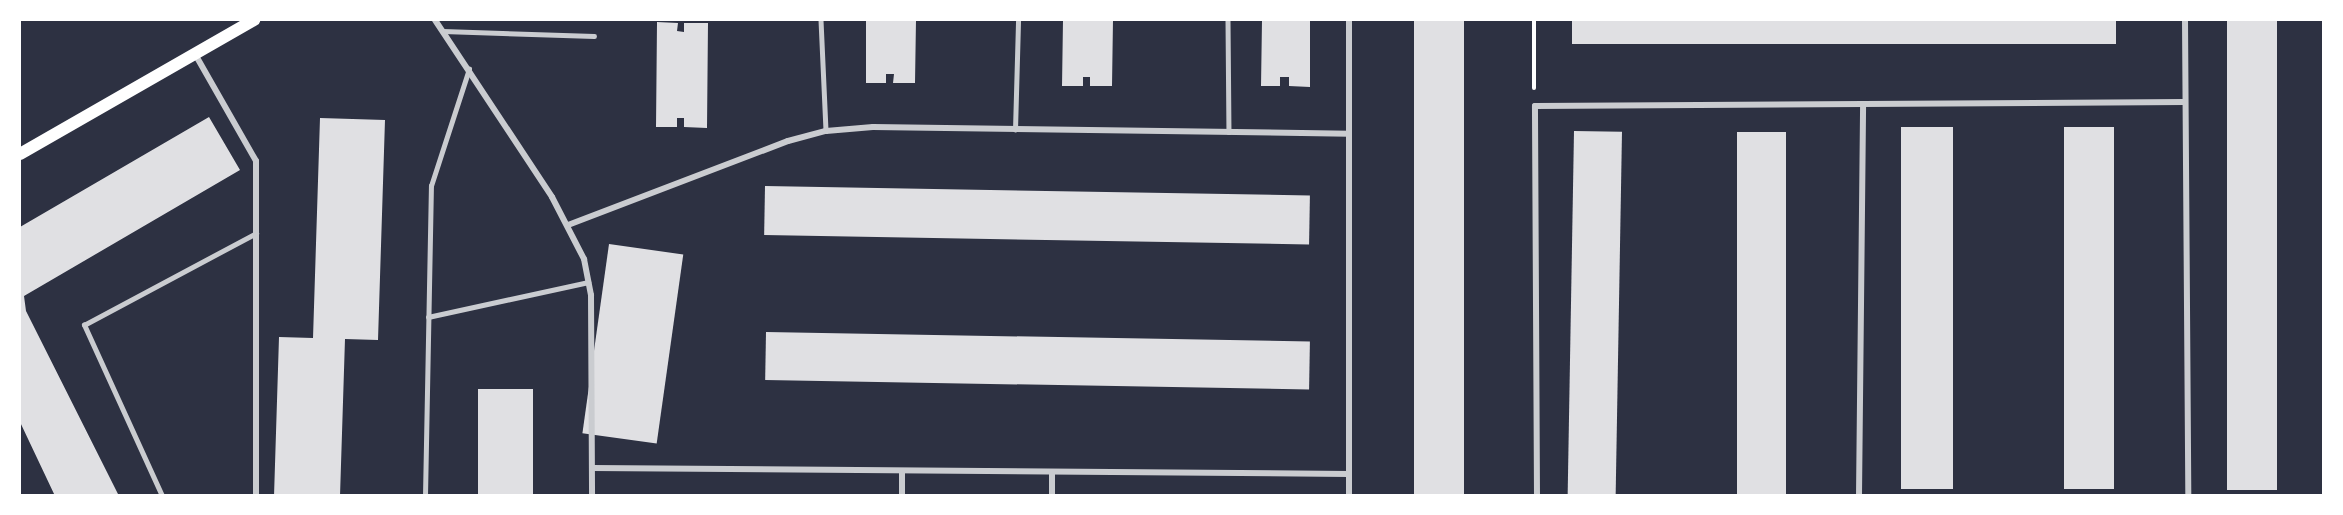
<!DOCTYPE html>
<style>
body{margin:0}
#map{position:relative;width:2343px;height:515px;overflow:hidden;background:#2d3142;font-family:Karla,sans-serif}
div>[style]{position:absolute}
.building>*{inset:0;background:#e0e0e3;transform-origin:0 0}
.path>*{height:4px;margin:-2px;padding:0 2px;transform-origin:2px;border-radius:2px;background:#fff}
.service>*{height:4.5px;margin:-2.25px;padding:0 2.25px;transform-origin:2.25px;border-radius:2.25px;background:#caccd0}
.minor>*{height:6px;margin:-3px;padding:0 3px;transform-origin:3px;border-radius:3px;background:#caccd0}
.secondary>*{height:12px;margin:-6px;padding:0 6px;transform-origin:6px;border-radius:6px;background:#fff}
span{translate:-50% -50%;white-space:nowrap;text-align:center;line-height:1.15;-webkit-text-stroke:4.5px #fff;paint-order:stroke}
.frame{position:absolute;inset:0;border:21px solid #fff;pointer-events:none}
</style>
<div id="map">
<div class="building">
<div style="clip-path:polygon(866px 20px,916px 20px,915px 83px,893px 83px,894px 74px,886px 74px,886px 83px,866px 83px)"></div>
<div style="clip-path:polygon(1063px 20px,1113px 20px,1112px 86px,1090px 86px,1090px 77px,1083px 77px,1083px 86px,1062px 86px)"></div>
<div style="clip-path:polygon(1262px 20px,1310px 20px,1310px 87px,1289px 86px,1289px 77px,1280px 77px,1280px 86px,1261px 86px)"></div>
<div style="left:1414px;top:20px;width:50px;height:474px"></div>
<div style="left:1572px;top:20px;width:544px;height:24px"></div>
<div style="left:2227px;top:20px;width:50px;height:470px"></div>
<div style="clip-path:polygon(657px 22px,678px 23px,677px 31px,684px 32px,684px 23px,708px 23px,707px 128px,684px 127px,684px 118px,677px 118px,677px 127px,656px 127px)"></div>
<div style="clip-path:polygon(209px 117px,240px 170px,24px 296px,26px 311px,119px 496px,55px 496px,20px 422px,20px 227px)"></div>
<div style="clip-path:polygon(320px 118px,385px 120px,378px 340px,345px 339px,340px 496px,274px 496px,279px 337px,313px 338px)"></div>
<div style="left:1901px;top:127px;width:52px;height:362px"></div>
<div style="left:2064px;top:127px;width:50px;height:362px"></div>
<div style="left:1574px;top:131px;width:48px;height:363px;rotate:1deg"></div>
<div style="left:1737px;top:132px;width:49px;height:362px"></div>
<div style="left:765px;top:186px;width:545px;height:49px;rotate:1deg"></div>
<div style="left:609px;top:244px;width:75px;height:191px;rotate:8deg"></div>
<div style="left:766px;top:332px;width:544px;height:48px;rotate:1deg"></div>
<div style="left:478px;top:389px;width:55px;height:107px"></div>
</div>
<div class="path">
<div style="left:1534px;top:20px;width:68px;rotate:90deg"></div>
</div>
<div class="service">
<div style="left:821px;top:20px;width:111px;rotate:87.4deg"></div>
<div style="left:1228px;top:20px;width:112px;rotate:89.5deg"></div>
<div style="left:443px;top:31px;width:151px;rotate:1.9deg"></div>
<div style="left:1015px;top:130px;width:110px;rotate:-88.4deg"></div>
<div style="left:428px;top:317px;width:164px;rotate:-12.3deg"></div>
<div style="left:162px;top:496px;width:188px;rotate:-114.5deg"></div>
<div style="left:84px;top:325px;width:195px;rotate:-28.1deg"></div>
<div style="left:425px;top:496px;width:310px;rotate:-88.9deg"></div>
<div style="left:431px;top:186px;width:123px;rotate:-72deg"></div>
</div>
<div class="minor">
<div style="left:435px;top:20px;width:212px;rotate:56.5deg"></div>
<div style="left:552px;top:197px;width:70px;rotate:62.7deg"></div>
<div style="left:584px;top:259px;width:37px;rotate:79deg"></div>
<div style="left:591px;top:295px;width:201px;rotate:89.7deg"></div>
<div style="left:2185px;top:20px;width:476px;rotate:89.6deg"></div>
<div style="left:195px;top:54px;width:123px;rotate:60.3deg"></div>
<div style="left:256px;top:161px;width:335px;rotate:90deg"></div>
<div style="left:568px;top:225px;width:235px;rotate:-20.9deg"></div>
<div style="left:788px;top:141px;width:39px;rotate:-15deg"></div>
<div style="left:826px;top:131px;width:47px;rotate:-4.9deg"></div>
<div style="left:873px;top:127px;width:476px;rotate:0.8deg"></div>
<div style="left:592px;top:468px;width:757px;rotate:0.45deg"></div>
<div style="left:902px;top:496px;width:25px;rotate:-90deg"></div>
<div style="left:1052px;top:496px;width:24px;rotate:-90deg"></div>
<div style="left:1349px;top:496px;width:476px;rotate:-90deg"></div>
<div style="left:1537px;top:496px;width:390px;rotate:-90.3deg"></div>
<div style="left:1535px;top:106px;width:650px;rotate:-0.35deg"></div>
<div style="left:1859px;top:496px;width:392px;rotate:-89.4deg"></div>
</div>
<div class="secondary">
<div style="left:20px;top:154px;width:270px;rotate:-29.8deg"></div>
</div>
<div class="frame"></div>
</div>
